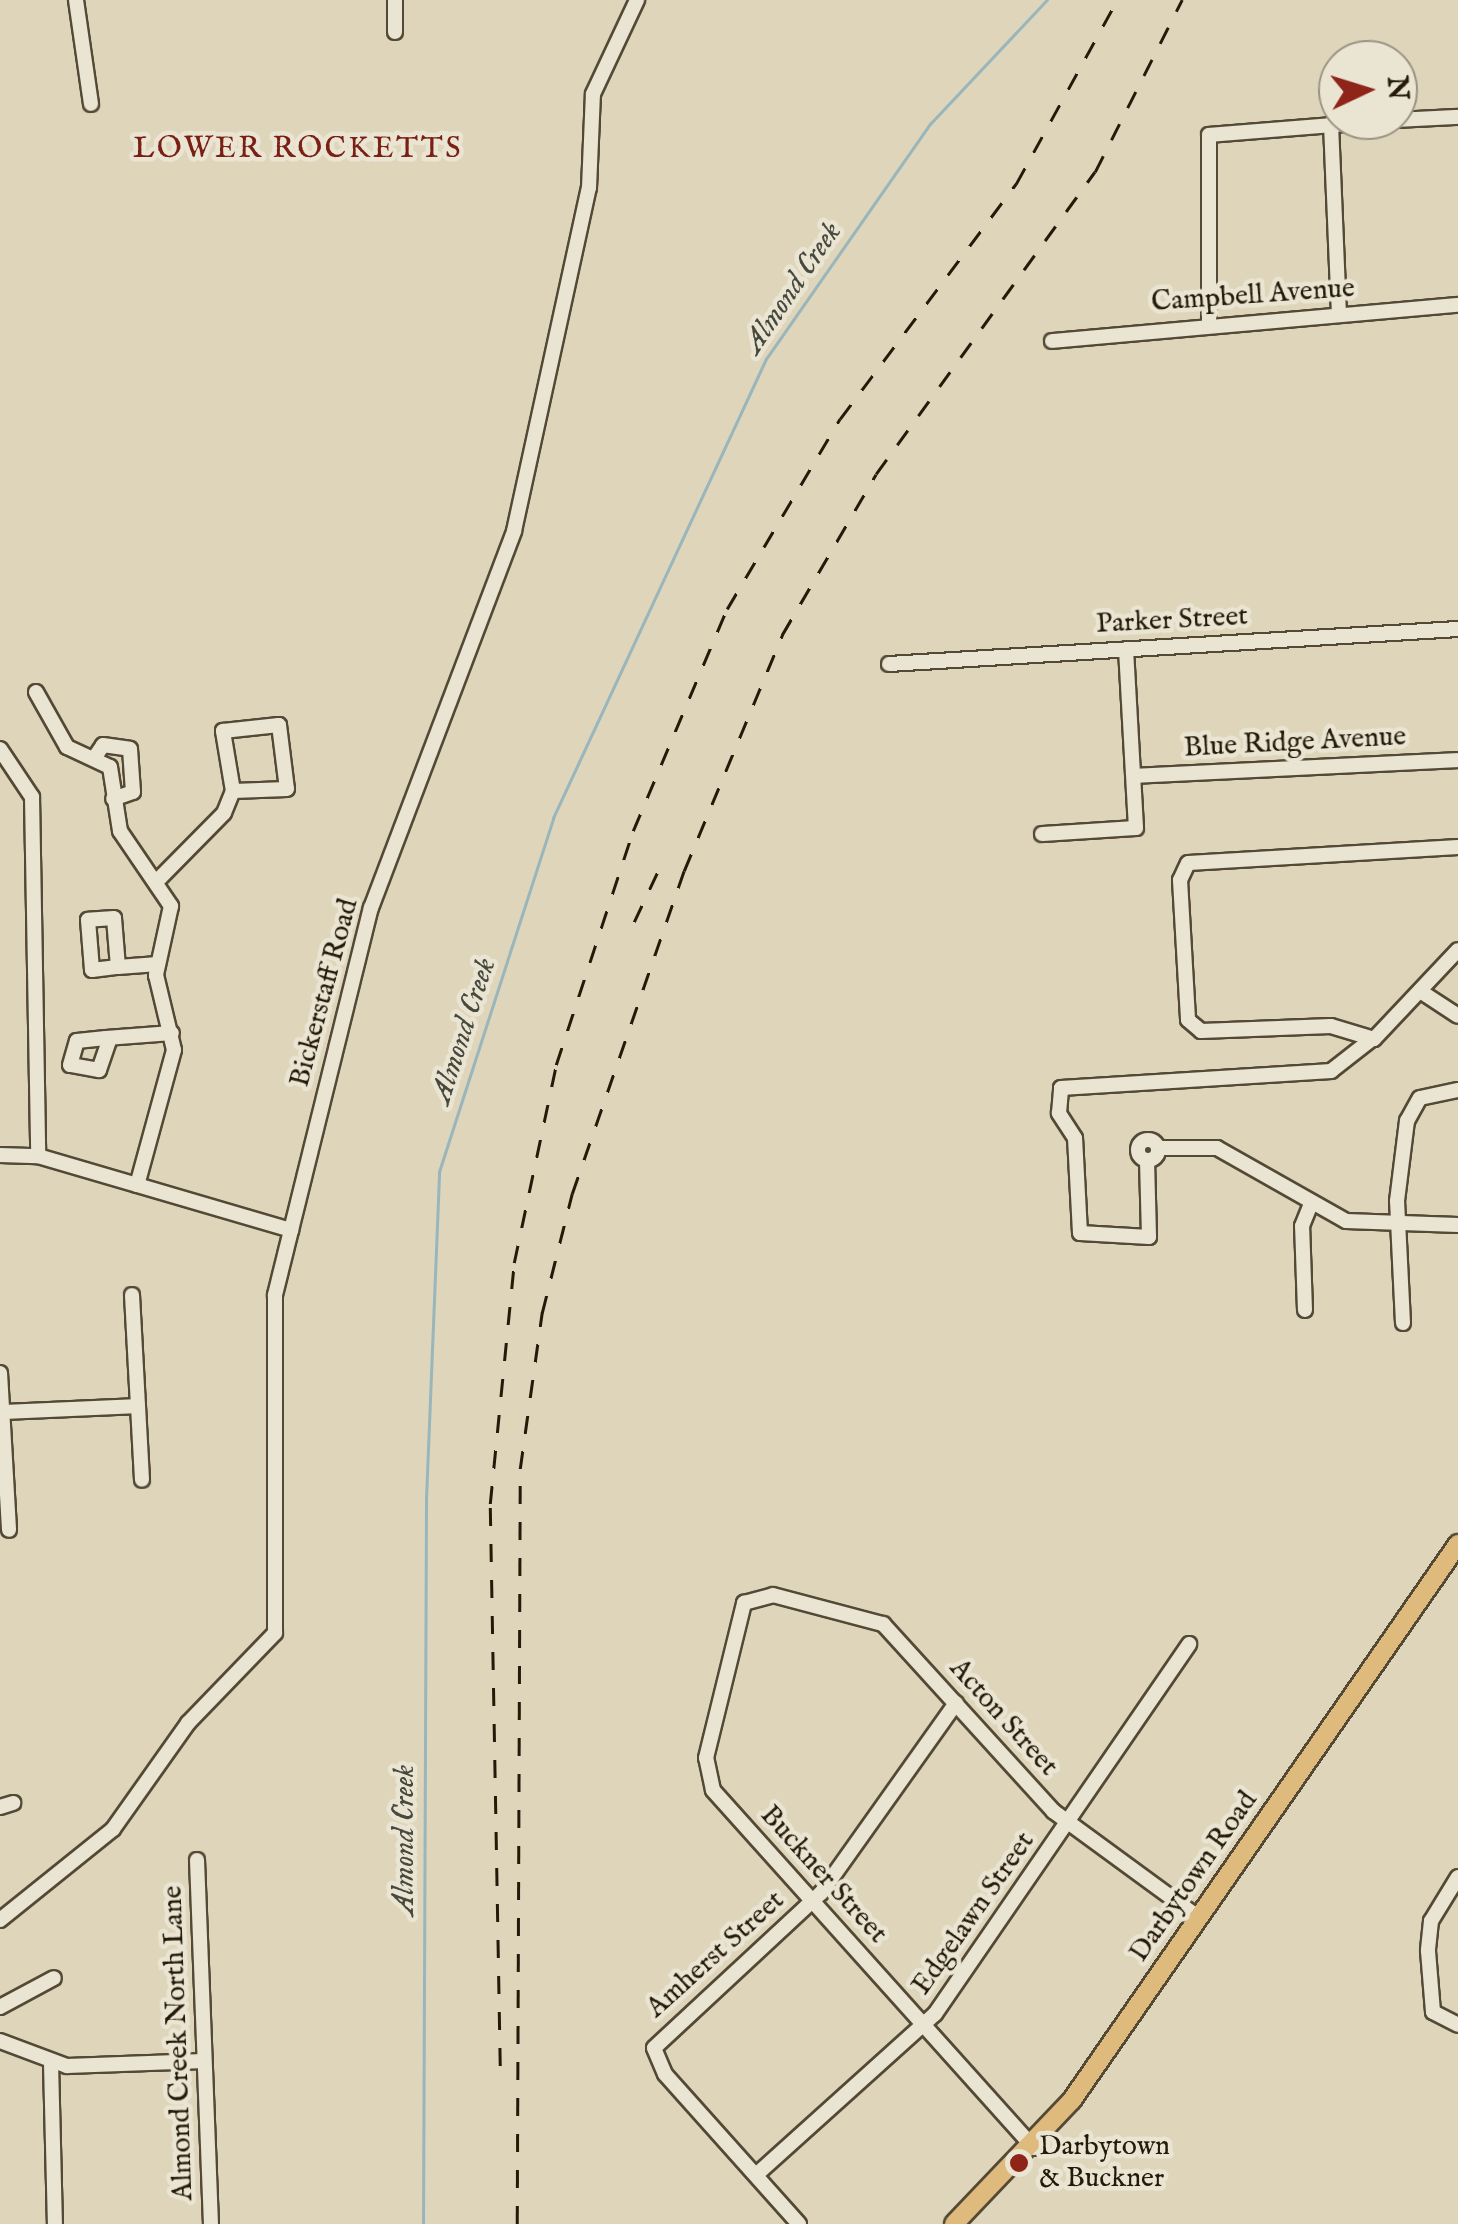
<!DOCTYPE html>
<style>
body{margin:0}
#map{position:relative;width:1458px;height:2224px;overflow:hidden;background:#ded5ba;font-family:"IM FELL English",serif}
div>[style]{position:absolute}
.stream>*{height:2.5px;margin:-1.25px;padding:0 1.25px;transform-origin:1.25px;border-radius:1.25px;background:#98b6bb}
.roads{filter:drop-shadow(2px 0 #534935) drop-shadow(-2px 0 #534935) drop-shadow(0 2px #534935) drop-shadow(0 -2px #534935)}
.minor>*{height:14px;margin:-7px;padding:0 7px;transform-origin:7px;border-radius:7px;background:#eae4d2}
.minor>.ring{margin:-7px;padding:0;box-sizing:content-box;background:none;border:14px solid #eae4d2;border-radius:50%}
.major>*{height:18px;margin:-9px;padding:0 9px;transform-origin:9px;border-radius:9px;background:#dfba7d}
.rail>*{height:2.5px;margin-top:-1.25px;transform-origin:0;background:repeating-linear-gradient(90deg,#251a09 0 18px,transparent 0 36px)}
.dots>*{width:28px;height:28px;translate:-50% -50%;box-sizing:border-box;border:5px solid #eae4d2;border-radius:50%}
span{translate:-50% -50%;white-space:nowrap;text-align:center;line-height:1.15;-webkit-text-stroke:9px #eae4d2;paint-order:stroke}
.street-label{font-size:28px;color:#251a09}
.poi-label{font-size:28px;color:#251a09}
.left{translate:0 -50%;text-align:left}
.neighbourhood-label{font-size:30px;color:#7a1f14;letter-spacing:2.5px}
.water-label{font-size:30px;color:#48493e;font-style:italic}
.north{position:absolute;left:1318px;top:40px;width:100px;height:100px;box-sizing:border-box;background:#eae4d2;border:2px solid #9b9382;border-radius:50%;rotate:86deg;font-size:28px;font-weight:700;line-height:40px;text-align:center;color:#251a09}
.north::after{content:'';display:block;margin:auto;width:35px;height:45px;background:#8f2418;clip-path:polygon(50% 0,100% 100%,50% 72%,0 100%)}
</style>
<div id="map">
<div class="stream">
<div style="left:423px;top:2224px;width:725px;rotate:-89.76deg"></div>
<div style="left:426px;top:1499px;width:327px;rotate:-87.7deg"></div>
<div style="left:439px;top:1172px;width:372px;rotate:-72.1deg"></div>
<div style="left:553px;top:818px;width:506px;rotate:-65.11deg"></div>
<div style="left:766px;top:359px;width:287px;rotate:-55.1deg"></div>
<div style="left:930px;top:124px;width:170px;rotate:-46.7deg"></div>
</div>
<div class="roads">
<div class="minor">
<div style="left:76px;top:0;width:105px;rotate:81.8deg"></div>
<div style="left:395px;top:0;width:32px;rotate:90deg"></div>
<div style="left:1398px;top:120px;width:60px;rotate:-2.9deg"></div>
<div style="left:1331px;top:124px;width:188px;rotate:87.6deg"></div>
<div style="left:1209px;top:321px;width:186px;rotate:-90deg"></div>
<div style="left:1209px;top:135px;width:189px;rotate:-4.6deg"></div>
<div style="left:1052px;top:341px;width:408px;rotate:-5.1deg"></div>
<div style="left:889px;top:664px;width:570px;rotate:-3.52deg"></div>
<div style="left:36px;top:692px;width:63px;rotate:60.6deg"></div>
<div style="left:67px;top:747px;width:47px;rotate:24.9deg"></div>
<div style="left:110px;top:767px;width:65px;rotate:81.1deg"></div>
<div style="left:120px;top:831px;width:91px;rotate:55.8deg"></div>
<div style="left:171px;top:906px;width:71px;rotate:102.3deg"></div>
<div style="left:156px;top:975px;width:77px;rotate:76.5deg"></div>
<div style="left:174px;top:1050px;width:140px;rotate:105.3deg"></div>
<div style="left:0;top:749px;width:58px;rotate:56.3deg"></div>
<div style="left:32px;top:797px;width:359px;rotate:89deg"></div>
<div style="left:95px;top:757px;width:14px;rotate:-56deg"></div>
<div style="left:103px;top:745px;width:27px;rotate:8deg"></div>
<div style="left:130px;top:749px;width:43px;rotate:86deg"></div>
<div style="left:133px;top:792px;width:21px;rotate:161deg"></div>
<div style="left:1134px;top:776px;width:324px;rotate:-2.8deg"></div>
<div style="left:1042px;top:834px;width:94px;rotate:-3.7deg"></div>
<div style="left:1136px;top:828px;width:179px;rotate:-93.2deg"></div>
<div style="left:1458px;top:847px;width:270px;rotate:176.6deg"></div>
<div style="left:1188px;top:863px;width:19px;rotate:115deg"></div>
<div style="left:1180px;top:880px;width:140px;rotate:86.7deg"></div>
<div style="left:1188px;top:1020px;width:17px;rotate:40deg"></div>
<div style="left:1201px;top:1031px;width:130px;rotate:-2.2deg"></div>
<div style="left:1331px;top:1026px;width:45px;rotate:16.8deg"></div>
<div style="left:1374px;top:1039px;width:122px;rotate:-46.7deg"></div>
<div style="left:157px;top:881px;width:95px;rotate:-45.4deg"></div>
<div style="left:224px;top:813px;width:24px;rotate:-68deg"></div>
<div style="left:233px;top:791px;width:61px;rotate:-99.5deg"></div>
<div style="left:223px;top:731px;width:56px;rotate:-6.1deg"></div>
<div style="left:279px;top:725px;width:64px;rotate:82.9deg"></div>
<div style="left:287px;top:789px;width:54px;rotate:177.9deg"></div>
<div style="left:118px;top:967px;width:49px;rotate:-94.7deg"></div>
<div style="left:114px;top:918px;width:26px;rotate:176deg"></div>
<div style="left:88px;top:920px;width:50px;rotate:85.4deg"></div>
<div style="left:92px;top:970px;width:26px;rotate:-7deg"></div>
<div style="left:118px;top:967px;width:40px;rotate:-4.3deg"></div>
<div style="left:1420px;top:991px;width:45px;rotate:33.3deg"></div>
<div style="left:110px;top:1038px;width:34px;rotate:109deg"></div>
<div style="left:99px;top:1070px;width:29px;rotate:-170deg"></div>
<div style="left:70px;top:1065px;width:25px;rotate:-74deg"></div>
<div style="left:77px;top:1041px;width:29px;rotate:-6deg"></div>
<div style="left:106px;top:1038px;width:66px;rotate:-4.3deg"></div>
<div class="ring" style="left:1138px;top:1140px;width:6px;height:6px"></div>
<div style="left:1158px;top:1148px;width:59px"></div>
<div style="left:1217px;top:1148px;width:148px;rotate:29.5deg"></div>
<div style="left:1346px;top:1221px;width:112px;rotate:2deg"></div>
<div style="left:0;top:1155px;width:38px;rotate:2deg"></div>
<div style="left:38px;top:1156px;width:264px;rotate:16.3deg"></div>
<div style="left:1147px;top:1160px;width:77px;rotate:88.5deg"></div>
<div style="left:1149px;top:1237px;width:69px;rotate:-176.7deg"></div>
<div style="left:1080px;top:1233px;width:95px;rotate:-93deg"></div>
<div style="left:1075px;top:1138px;width:30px;rotate:-123deg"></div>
<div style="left:1059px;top:1113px;width:25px;rotate:-85deg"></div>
<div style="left:1061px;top:1088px;width:271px;rotate:-3.6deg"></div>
<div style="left:1331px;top:1071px;width:52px;rotate:-38deg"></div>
<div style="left:132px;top:1295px;width:185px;rotate:86.9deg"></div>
<div style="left:1305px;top:1310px;width:84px;rotate:-92deg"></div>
<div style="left:1302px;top:1226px;width:24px;rotate:-68deg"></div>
<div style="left:1403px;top:1323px;width:122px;rotate:-92.8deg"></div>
<div style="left:1397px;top:1201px;width:81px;rotate:-82.9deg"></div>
<div style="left:1407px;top:1121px;width:26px;rotate:-61deg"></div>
<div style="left:1420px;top:1098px;width:39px;rotate:-12deg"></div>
<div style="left:0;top:1373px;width:157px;rotate:86.7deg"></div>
<div style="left:3px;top:1412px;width:135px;rotate:-2.5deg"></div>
<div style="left:0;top:1807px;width:14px;rotate:-17deg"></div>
<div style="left:197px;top:1860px;width:364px;rotate:87.8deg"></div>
<div style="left:1458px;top:1877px;width:52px;rotate:121.5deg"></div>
<div style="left:1431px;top:1921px;width:30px;rotate:96deg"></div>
<div style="left:1428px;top:1951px;width:61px;rotate:85.3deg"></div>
<div style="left:1433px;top:2012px;width:28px;rotate:27deg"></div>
<div style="left:0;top:1920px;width:145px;rotate:-38.8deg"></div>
<div style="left:113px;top:1829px;width:130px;rotate:-54.7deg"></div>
<div style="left:188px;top:1723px;width:125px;rotate:-46deg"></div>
<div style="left:275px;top:1633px;width:338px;rotate:-90deg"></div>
<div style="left:275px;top:1295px;width:399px;rotate:-76.1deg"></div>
<div style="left:371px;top:908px;width:403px;rotate:-69.2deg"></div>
<div style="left:514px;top:531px;width:351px;rotate:-77.7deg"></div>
<div style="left:589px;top:188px;width:94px;rotate:-87.6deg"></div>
<div style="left:593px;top:94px;width:104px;rotate:-64.9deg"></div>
<div style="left:0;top:2007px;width:61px;rotate:-28.2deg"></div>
<div style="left:0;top:2041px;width:72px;rotate:20.5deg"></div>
<div style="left:67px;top:2066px;width:137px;rotate:-2.1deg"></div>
<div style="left:51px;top:2063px;width:161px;rotate:88.6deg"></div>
<div style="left:1034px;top:2148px;width:481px;rotate:-131.9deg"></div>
<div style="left:713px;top:1790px;width:33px;rotate:-102deg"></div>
<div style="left:706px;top:1758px;width:160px;rotate:-76.2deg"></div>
<div style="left:744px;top:1603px;width:30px;rotate:-15deg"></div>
<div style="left:773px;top:1595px;width:114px;rotate:14.8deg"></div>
<div style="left:883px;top:1624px;width:253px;rotate:47.7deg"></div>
<div style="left:1053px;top:1811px;width:181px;rotate:36.2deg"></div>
<div style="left:756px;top:2175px;width:241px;rotate:-42deg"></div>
<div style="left:935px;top:2014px;width:449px;rotate:-55.5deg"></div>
<div style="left:799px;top:2224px;width:201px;rotate:-131.8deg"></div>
<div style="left:665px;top:2074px;width:28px;rotate:-113deg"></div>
<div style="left:654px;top:2048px;width:228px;rotate:-42.9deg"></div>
<div style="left:821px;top:1893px;width:233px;rotate:-54.6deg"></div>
</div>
<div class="major">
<div style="left:954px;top:2224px;width:171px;rotate:-46.4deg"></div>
<div style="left:1072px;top:2100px;width:677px;rotate:-55.23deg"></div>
</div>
</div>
<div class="rail">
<div style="left:634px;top:922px;width:56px;rotate:-64.8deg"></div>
<div style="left:500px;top:2066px;width:562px;rotate:-91.02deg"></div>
<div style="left:490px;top:1504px;width:242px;rotate:-84.3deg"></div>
<div style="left:514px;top:1263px;width:202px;rotate:-78deg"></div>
<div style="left:556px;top:1065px;width:246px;rotate:-71.8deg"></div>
<div style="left:633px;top:831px;width:241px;rotate:-67.1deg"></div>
<div style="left:727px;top:609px;width:221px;rotate:-59.3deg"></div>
<div style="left:840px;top:419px;width:294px;rotate:-53.2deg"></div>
<div style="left:1016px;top:184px;width:210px;rotate:-61.2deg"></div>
<div style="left:517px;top:2224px;width:755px;rotate:-89.77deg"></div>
<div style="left:520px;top:1469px;width:158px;rotate:-82deg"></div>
<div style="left:542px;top:1313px;width:123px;rotate:-75.9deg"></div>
<div style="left:572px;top:1194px;width:342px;rotate:-70.9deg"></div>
<div style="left:684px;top:871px;width:256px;rotate:-67.4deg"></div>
<div style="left:782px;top:635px;width:186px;rotate:-59.7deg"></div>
<div style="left:876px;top:474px;width:373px;rotate:-54.1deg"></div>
<div style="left:1095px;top:172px;width:193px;rotate:-63.2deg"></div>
</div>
<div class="dots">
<div style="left:1019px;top:2163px;background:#8f2418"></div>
</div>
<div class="street-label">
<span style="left:1253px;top:296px;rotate:-4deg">Campbell Avenue</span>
<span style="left:1172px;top:621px;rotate:-3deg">Parker Street</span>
<span style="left:1295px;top:743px;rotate:-3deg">Blue Ridge Avenue</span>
<span style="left:325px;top:993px;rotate:-75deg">Bickerstaff Road</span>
<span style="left:1003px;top:1718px;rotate:48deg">Acton Street</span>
<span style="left:823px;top:1875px;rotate:48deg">Buckner Street</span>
<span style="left:1194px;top:1877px;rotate:-55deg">Darbytown Road</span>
<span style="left:974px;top:1914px;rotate:-55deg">Edgelawn Street</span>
<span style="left:716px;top:1955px;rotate:-42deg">Amherst Street</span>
<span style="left:179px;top:2043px;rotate:-92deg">Almond Creek North Lane</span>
</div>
<div class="poi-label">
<span class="left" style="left:1039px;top:2163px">Darbytown<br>&amp; Buckner</span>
</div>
<div class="neighbourhood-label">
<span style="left:298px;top:149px">LOWER ROCKETTS</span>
</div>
<div class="water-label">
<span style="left:793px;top:288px;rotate:-56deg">Almond Creek</span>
<span style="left:464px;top:1031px;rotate:-72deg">Almond Creek</span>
<span style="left:405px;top:1840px;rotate:-90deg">Almond Creek</span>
</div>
<div class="north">N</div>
</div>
